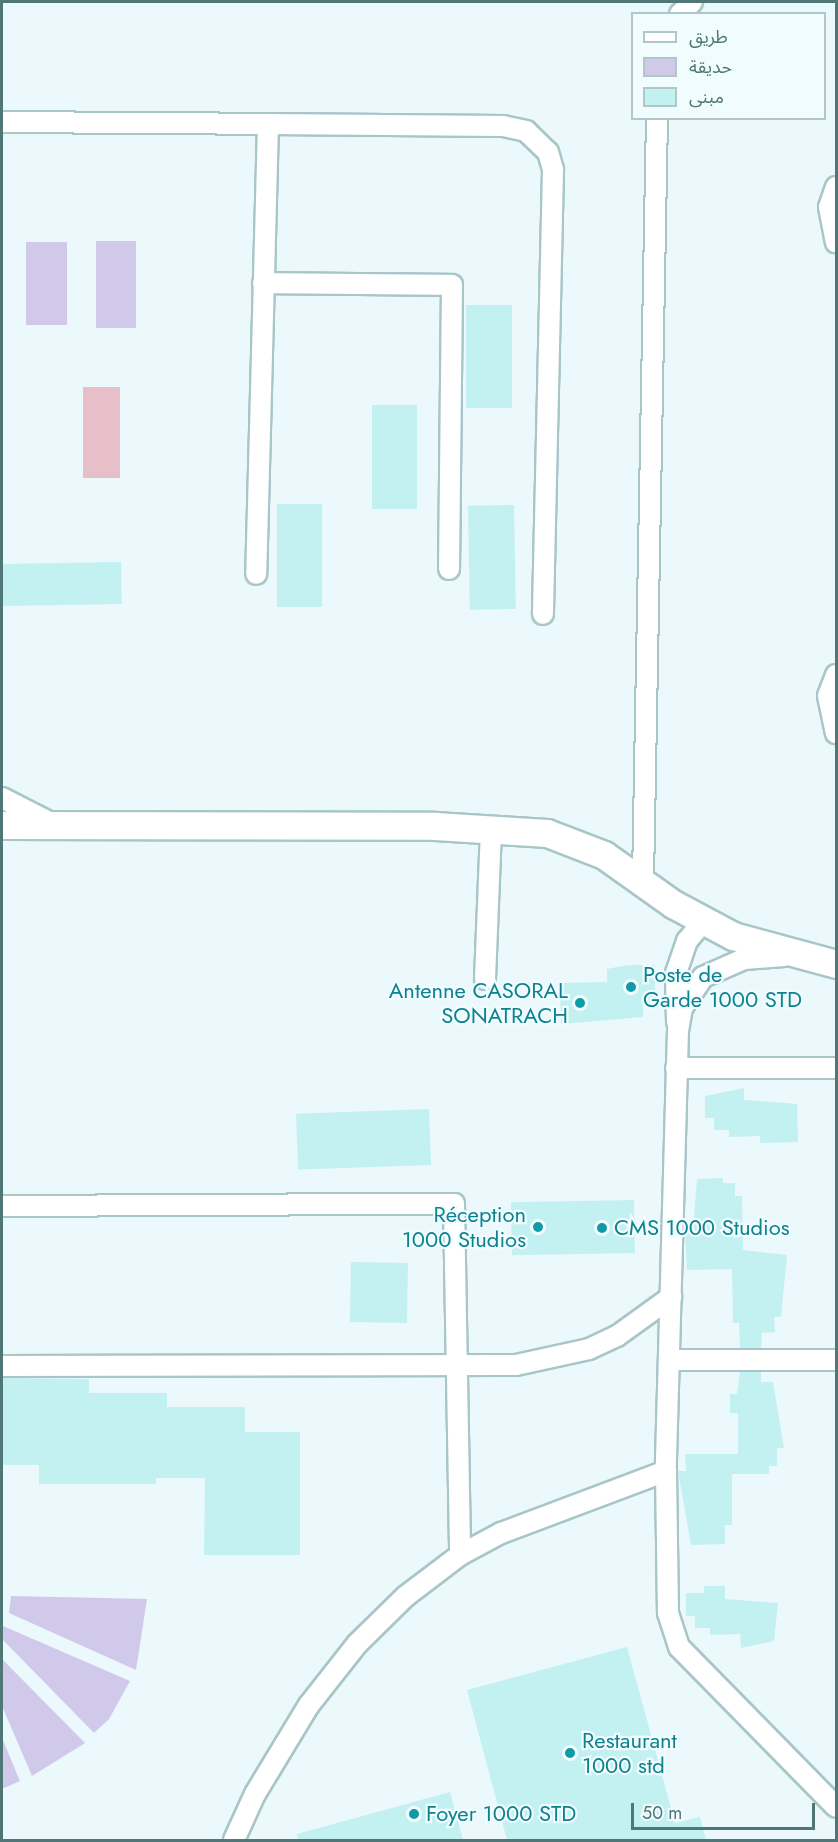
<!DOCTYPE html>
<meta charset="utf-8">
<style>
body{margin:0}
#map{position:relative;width:838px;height:1842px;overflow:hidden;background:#ebf8fc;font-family:Jost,"Noto Sans Arabic",sans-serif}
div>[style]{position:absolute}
.green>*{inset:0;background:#d0c9ea;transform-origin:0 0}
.water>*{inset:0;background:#e6bfc8;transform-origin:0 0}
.building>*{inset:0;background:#c3f0f1;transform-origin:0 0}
.roads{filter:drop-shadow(2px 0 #a8c6c8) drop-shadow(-2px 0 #a8c6c8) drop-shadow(0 2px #a8c6c8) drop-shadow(0 -2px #a8c6c8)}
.street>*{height:20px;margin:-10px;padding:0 10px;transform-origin:10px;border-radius:10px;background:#fff}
.secondary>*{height:27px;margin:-13.5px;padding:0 13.5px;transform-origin:13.5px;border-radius:13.5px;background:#fff}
.dots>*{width:16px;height:16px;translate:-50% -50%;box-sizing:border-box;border:3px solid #f1fcff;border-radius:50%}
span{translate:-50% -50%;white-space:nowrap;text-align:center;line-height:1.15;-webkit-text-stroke:4.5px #f1fcff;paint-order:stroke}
.culture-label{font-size:22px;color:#0d838f}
.left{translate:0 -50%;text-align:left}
.right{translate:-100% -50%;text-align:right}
.frame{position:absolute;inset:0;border:3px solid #4e7776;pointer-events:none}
.legend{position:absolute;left:631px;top:12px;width:195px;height:108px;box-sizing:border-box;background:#f1fcff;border:2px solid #b0c7c8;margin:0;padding:8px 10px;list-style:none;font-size:18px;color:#4e7776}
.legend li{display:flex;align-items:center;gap:12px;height:30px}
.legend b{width:30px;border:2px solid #b0c7c8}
.scale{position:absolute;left:631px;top:1803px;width:184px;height:27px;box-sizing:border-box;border:3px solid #4e7776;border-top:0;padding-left:8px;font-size:18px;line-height:21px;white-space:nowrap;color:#4e7776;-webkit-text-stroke:4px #f1fcff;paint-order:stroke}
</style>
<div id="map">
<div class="green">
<div style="left:96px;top:241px;width:40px;height:87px"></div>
<div style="left:26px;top:242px;width:41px;height:83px"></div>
<div style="clip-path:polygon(11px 1596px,147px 1599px,136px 1670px,9px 1613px)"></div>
<div style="clip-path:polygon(3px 1626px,130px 1681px,109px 1719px,94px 1733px,2px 1639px)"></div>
<div style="clip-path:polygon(2px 1659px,85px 1743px,32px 1776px,2px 1706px)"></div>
<div style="clip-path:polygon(2px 1738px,20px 1781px,2px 1789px)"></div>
</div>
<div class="water">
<div style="left:83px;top:387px;width:37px;height:91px"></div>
</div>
<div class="building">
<div style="left:466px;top:305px;width:46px;height:103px"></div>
<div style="left:372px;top:405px;width:45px;height:104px"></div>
<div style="left:277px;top:504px;width:45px;height:103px"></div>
<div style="left:514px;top:505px;width:104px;height:46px;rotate:89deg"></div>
<div style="left:121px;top:562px;width:42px;height:119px;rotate:89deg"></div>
<div style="clip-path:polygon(628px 965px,655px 965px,655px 1005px,643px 1005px,643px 1017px,561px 1024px,560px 983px,607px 982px,607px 969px)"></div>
<div style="clip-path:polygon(744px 1088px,744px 1100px,797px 1104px,798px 1142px,760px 1143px,760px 1136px,729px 1137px,729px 1130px,714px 1130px,714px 1118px,705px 1118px,705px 1096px)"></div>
<div style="left:429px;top:1109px;width:56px;height:133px;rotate:88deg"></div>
<div style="clip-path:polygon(723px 1178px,723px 1183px,735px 1183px,735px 1196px,742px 1196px,743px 1250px,787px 1255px,781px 1317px,774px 1317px,775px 1332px,762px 1333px,761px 1348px,740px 1348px,739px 1323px,733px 1323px,732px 1269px,687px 1270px,685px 1231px,693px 1230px,697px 1179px)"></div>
<div style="left:634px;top:1200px;width:53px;height:123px;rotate:89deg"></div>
<div style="left:351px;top:1262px;width:57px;height:60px;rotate:1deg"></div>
<div style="clip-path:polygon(740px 1372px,761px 1372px,761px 1382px,773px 1382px,784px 1448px,777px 1448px,777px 1466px,769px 1466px,769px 1474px,732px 1474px,732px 1525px,725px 1525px,725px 1544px,691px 1545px,678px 1471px,686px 1471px,685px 1454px,738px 1454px,738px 1413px,730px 1413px,730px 1394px,737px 1394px)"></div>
<div style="clip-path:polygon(2px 1378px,89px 1379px,89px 1393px,167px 1393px,167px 1407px,245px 1407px,245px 1432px,300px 1432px,300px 1555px,204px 1555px,205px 1478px,156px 1478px,156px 1484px,39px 1484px,39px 1465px,2px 1465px)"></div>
<div style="clip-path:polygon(704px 1586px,725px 1586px,725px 1599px,778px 1603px,774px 1641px,741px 1648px,740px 1634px,710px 1635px,710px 1628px,695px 1628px,695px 1616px,686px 1616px,686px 1593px,704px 1593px)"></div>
<div style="clip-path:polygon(627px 1647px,675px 1823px,700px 1817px,706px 1840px,507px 1840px,467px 1690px)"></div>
<div style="clip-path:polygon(450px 1792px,463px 1840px,298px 1840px,297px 1834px)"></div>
</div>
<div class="roads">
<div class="street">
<div style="left:680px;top:14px;width:17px;rotate:-45deg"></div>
<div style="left:2px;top:122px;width:266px;rotate:0.4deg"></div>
<div style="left:268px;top:124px;width:450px;rotate:91.5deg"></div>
<div style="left:268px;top:124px;width:235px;rotate:0.5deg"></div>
<div style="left:503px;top:126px;width:24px;rotate:12deg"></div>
<div style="left:526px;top:131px;width:30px;rotate:44deg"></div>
<div style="left:548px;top:152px;width:19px;rotate:74deg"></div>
<div style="left:553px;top:170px;width:444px;rotate:91.3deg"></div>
<div style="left:836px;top:187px;width:21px;rotate:109deg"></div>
<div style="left:829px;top:207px;width:36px;rotate:79deg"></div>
<div style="left:263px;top:283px;width:189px;rotate:0.6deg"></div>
<div style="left:452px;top:285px;width:284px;rotate:90.6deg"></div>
<div style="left:836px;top:675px;width:22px;rotate:111deg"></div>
<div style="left:828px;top:696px;width:38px;rotate:78deg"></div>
<div style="left:2px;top:798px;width:57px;rotate:27deg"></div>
<div style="left:643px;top:880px;width:762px;rotate:-88.95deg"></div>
<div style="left:784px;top:956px;width:40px;rotate:175.7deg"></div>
<div style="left:744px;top:959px;width:45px;rotate:156.3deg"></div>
<div style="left:703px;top:977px;width:37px;rotate:124deg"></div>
<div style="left:682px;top:1008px;width:22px;rotate:100deg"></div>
<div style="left:678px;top:1030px;width:441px;rotate:91.6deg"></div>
<div style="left:666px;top:1471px;width:142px;rotate:89.2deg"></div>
<div style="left:668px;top:1613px;width:36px;rotate:72deg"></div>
<div style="left:679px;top:1647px;width:224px;rotate:45.5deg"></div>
<div style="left:485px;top:979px;width:150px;rotate:-87.7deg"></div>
<div style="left:677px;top:1022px;width:49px;rotate:-91.2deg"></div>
<div style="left:676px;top:973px;width:34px;rotate:-71deg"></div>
<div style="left:687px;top:941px;width:26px;rotate:-50deg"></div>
<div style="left:676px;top:1068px;width:160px"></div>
<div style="left:2px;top:1206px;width:452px;rotate:-0.3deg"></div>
<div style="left:454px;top:1204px;width:351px;rotate:89deg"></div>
<div style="left:669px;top:1360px;width:167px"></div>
<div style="left:2px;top:1366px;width:514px;rotate:-0.11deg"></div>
<div style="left:516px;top:1365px;width:75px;rotate:-12.4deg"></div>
<div style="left:589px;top:1349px;width:31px;rotate:-25deg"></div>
<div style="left:617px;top:1336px;width:67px;rotate:-35.8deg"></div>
<div style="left:234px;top:1840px;width:51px;rotate:-65.5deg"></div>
<div style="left:255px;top:1794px;width:104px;rotate:-58.8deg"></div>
<div style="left:309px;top:1705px;width:78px;rotate:-51.8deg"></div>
<div style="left:357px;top:1644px;width:69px;rotate:-44.4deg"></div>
<div style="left:406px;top:1596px;width:68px;rotate:-37.2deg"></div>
<div style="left:460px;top:1555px;width:47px;rotate:-28.2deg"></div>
<div style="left:501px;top:1533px;width:176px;rotate:-20.6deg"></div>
</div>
<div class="secondary">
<div style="left:2px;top:825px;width:433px;rotate:0.1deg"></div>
<div style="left:435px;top:826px;width:112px;rotate:3.6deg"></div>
<div style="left:547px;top:833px;width:61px;rotate:21.1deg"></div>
<div style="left:604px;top:855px;width:85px;rotate:35.4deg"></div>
<div style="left:673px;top:904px;width:68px;rotate:28.1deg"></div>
<div style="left:733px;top:936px;width:107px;rotate:15.2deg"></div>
</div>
</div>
<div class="dots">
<div style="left:631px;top:987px;background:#0f9aa8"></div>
<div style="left:580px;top:1003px;background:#0f9aa8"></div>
<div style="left:538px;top:1227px;background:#0f9aa8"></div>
<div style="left:602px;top:1228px;background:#0f9aa8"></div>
<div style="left:570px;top:1753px;background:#0f9aa8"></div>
<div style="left:414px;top:1814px;background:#0f9aa8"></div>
</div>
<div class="culture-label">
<span class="left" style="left:643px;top:987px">Poste de<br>Garde 1000 STD</span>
<span class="right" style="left:568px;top:1003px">Antenne CASORAL<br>SONATRACH</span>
<span class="right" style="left:526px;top:1227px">Réception<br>1000 Studios</span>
<span class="left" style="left:614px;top:1228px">CMS 1000 Studios</span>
<span class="left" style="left:582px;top:1753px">Restaurant<br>1000 std</span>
<span class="left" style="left:426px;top:1814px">Foyer 1000 STD</span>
</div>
<div class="frame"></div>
<ul class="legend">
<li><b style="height:8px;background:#fff"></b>طريق</li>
<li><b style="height:16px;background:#d0c9ea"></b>حديقة</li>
<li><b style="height:16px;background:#c3f0f1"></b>مبنى</li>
</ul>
<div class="scale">50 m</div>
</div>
